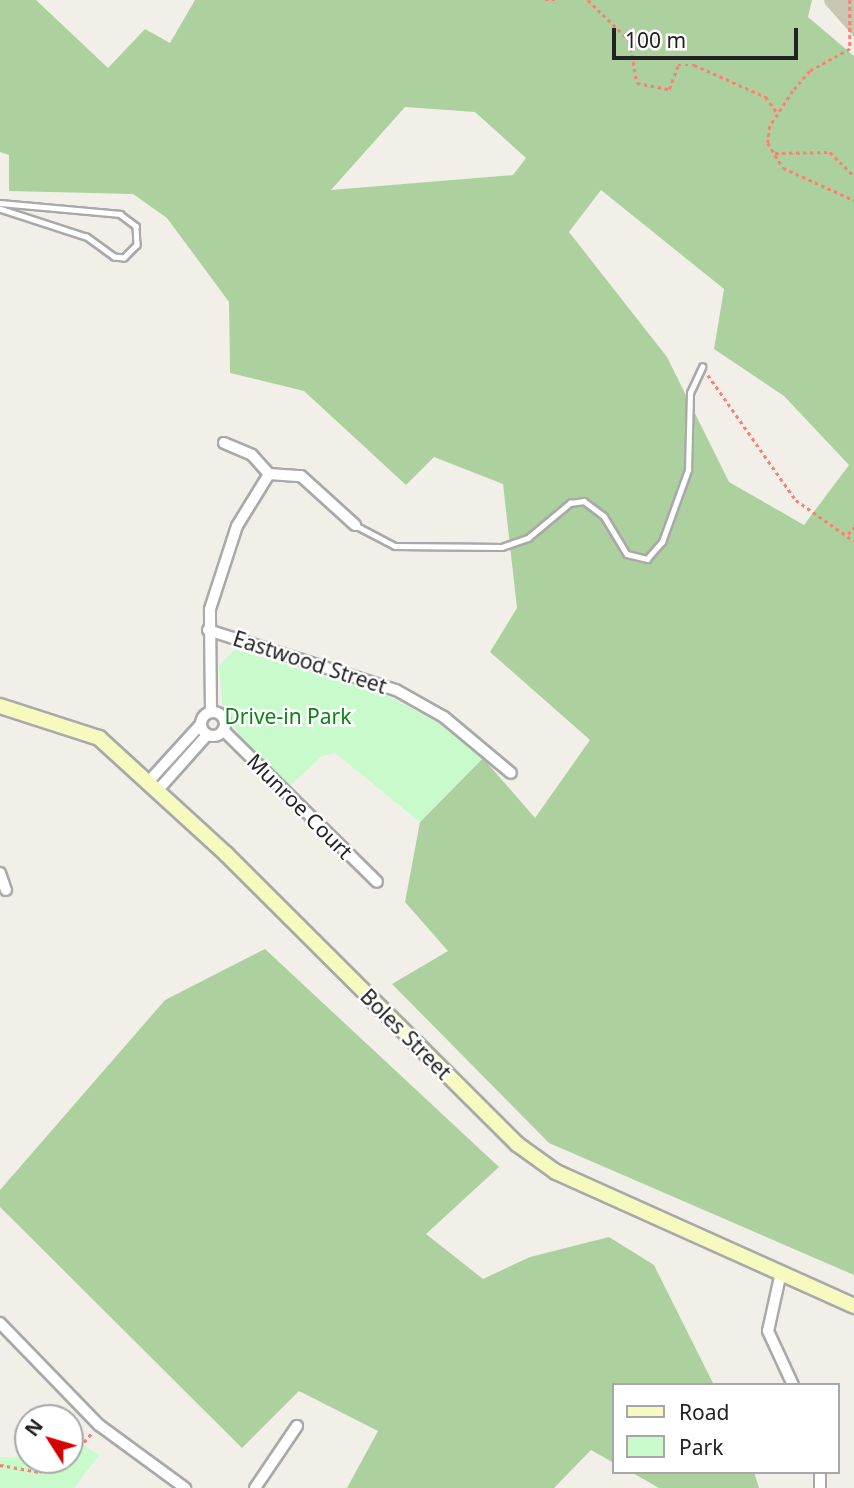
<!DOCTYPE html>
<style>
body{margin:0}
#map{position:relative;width:854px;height:1488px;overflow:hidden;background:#f2efe9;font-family:"Noto Sans",sans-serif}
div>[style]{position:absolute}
.construction>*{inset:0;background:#c7c7b4}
.forest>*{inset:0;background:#add19e}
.park>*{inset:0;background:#c8facc}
.path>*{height:2.5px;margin-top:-1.25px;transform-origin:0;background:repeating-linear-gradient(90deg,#fa8072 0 3.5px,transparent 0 7px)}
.roads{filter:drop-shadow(2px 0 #a9a9a9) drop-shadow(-2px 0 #a9a9a9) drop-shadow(0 2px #a9a9a9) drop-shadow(0 -2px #a9a9a9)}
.lane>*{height:4.5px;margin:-2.25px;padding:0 2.25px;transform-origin:2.25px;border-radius:2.25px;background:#fff}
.street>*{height:10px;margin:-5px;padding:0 5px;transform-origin:5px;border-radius:5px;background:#fff}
.street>.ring{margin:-5px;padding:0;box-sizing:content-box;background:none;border:10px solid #fff;border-radius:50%}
.secondary>*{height:14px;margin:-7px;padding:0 7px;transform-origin:7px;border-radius:7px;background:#f7fabf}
span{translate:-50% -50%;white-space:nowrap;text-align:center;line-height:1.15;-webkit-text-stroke:5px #fff;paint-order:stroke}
.street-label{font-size:21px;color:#222}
.park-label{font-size:21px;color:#0c8416}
.legend{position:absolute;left:612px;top:1383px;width:228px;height:91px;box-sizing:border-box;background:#fff;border:2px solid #a7a7a7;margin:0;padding:9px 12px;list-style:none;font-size:21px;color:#222}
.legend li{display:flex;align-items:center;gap:14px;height:35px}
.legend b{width:35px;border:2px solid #a7a7a7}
.north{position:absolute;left:14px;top:1404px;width:70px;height:70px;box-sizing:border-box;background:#fff;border:2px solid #a7a7a7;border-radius:50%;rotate:307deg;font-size:19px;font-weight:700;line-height:28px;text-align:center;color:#222}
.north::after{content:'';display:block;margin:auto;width:24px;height:32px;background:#d40000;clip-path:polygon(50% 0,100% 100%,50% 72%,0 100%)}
.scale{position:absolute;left:612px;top:28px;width:186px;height:32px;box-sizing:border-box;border:4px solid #222;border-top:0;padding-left:9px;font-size:21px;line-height:24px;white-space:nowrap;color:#222;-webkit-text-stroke:5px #fff;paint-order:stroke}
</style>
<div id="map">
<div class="construction">
<div style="clip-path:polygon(824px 0,854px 0,854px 37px,825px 4px)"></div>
</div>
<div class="forest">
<div style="clip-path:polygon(evenodd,0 0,36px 0,108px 68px,145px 29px,170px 43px,195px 0,812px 0,808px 17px,854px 56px,854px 1275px,549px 1143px,392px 984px,448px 951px,405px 902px,420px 822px,483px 758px,535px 818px,590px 740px,490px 652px,517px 608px,503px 484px,434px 457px,406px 485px,304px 391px,230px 373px,229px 302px,167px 218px,133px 194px,9px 191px,9px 155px,0 152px,0 0,405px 107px,475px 112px,526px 158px,513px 175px,331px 190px,405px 107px,0 0,601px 190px,724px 289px,714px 349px,784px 396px,849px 465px,804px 525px,729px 482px,667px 357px,569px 232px,601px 190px)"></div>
<div style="clip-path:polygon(265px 949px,499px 1167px,426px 1234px,483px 1279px,530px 1257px,609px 1237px,654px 1265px,714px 1385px,614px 1385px,614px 1463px,591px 1450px,554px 1488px,347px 1488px,378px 1431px,299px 1391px,242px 1448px,0 1207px,0 1190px,165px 1000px)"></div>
<div style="clip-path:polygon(631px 1472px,754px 1472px,759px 1488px,659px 1488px)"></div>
</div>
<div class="park">
<div style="clip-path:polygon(235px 649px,386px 695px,438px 722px,483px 758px,420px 822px,335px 753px,322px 756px,289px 787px,250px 752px,223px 710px,219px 666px)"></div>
<div style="clip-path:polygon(71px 1436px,99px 1455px,74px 1488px,0 1488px,0 1457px,70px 1460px)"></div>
</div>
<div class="path">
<div style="left:545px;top:0;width:10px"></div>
<div style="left:588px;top:0;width:59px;rotate:44.3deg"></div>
<div style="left:630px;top:41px;width:43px;rotate:80.5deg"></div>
<div style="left:637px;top:83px;width:33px;rotate:11deg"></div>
<div style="left:669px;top:89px;width:26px;rotate:-69deg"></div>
<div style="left:678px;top:65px;width:16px"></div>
<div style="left:694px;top:65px;width:79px;rotate:24deg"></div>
<div style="left:766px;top:97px;width:21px;rotate:55deg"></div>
<div style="left:850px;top:0;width:49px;rotate:90deg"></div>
<div style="left:850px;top:49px;width:46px;rotate:151.2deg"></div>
<div style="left:810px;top:71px;width:26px;rotate:130deg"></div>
<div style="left:793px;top:91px;width:42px;rotate:123.3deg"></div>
<div style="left:770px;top:126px;width:17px;rotate:97deg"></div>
<div style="left:768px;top:143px;width:29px;rotate:59deg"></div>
<div style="left:783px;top:168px;width:78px;rotate:24.3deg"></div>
<div style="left:775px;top:153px;width:55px;rotate:-1deg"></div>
<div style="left:830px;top:152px;width:34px;rotate:45deg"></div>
<div style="left:708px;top:375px;width:153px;rotate:54.9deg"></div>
<div style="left:796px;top:500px;width:71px;rotate:35.3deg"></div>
<div style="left:848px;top:534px;width:9px;rotate:-49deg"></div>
<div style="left:70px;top:1458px;width:35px;rotate:-49deg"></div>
<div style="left:0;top:1465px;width:40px;rotate:10deg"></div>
<div style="left:39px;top:1472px;width:30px;rotate:-23deg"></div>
</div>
<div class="roads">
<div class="lane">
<div style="left:0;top:203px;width:121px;rotate:5.2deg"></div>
<div style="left:120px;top:214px;width:20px;rotate:37deg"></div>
<div style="left:136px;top:226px;width:19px;rotate:87deg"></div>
<div style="left:137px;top:245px;width:18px;rotate:135deg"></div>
<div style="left:124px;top:258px;width:10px;rotate:-174deg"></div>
<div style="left:114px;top:257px;width:34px;rotate:-144deg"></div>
<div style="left:86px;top:237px;width:90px;rotate:-162deg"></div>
<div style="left:355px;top:525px;width:45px;rotate:27.7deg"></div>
<div style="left:395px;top:546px;width:107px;rotate:0.5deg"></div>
<div style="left:502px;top:547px;width:28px;rotate:-19deg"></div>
<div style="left:528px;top:538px;width:55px;rotate:-39.8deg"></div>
<div style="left:570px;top:503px;width:14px;rotate:-8deg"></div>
<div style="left:584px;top:501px;width:25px;rotate:37deg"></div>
<div style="left:604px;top:516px;width:44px;rotate:58.8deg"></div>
<div style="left:627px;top:554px;width:21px;rotate:14deg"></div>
<div style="left:647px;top:559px;width:23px;rotate:-49deg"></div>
<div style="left:662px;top:542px;width:77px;rotate:-70.1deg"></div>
<div style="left:688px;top:470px;width:77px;rotate:-88.5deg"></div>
<div style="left:690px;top:393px;width:29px;rotate:-65deg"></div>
</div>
<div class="street">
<div style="left:224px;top:443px;width:30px;rotate:23deg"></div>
<div style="left:252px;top:455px;width:25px;rotate:48deg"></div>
<div style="left:269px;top:474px;width:32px;rotate:4deg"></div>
<div style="left:301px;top:476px;width:73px;rotate:42.2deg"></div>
<div style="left:208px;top:630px;width:197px;rotate:17.7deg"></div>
<div style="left:396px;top:690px;width:55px;rotate:29.4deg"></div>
<div style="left:444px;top:717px;width:87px;rotate:39.9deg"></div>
<div style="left:211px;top:712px;width:103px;rotate:-90.6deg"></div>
<div style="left:210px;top:609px;width:87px;rotate:-72deg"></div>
<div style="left:237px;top:526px;width:61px;rotate:-58.4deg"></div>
<div class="ring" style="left:201px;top:712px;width:14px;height:14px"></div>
<div style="left:223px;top:730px;width:216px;rotate:44.6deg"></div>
<div style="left:149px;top:781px;width:77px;rotate:-47.6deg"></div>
<div style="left:158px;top:790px;width:74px;rotate:-48.3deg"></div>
<div style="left:0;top:873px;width:18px;rotate:71deg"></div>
<div style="left:781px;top:1272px;width:60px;rotate:102.4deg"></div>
<div style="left:768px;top:1331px;width:60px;rotate:65.2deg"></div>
<div style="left:0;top:1323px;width:142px;rotate:45.9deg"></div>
<div style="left:99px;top:1425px;width:107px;rotate:36.2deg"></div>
<div style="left:255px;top:1488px;width:75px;rotate:-55.9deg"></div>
<div style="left:820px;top:1488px;width:16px;rotate:-90deg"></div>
</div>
<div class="secondary">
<div style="left:0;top:706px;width:104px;rotate:17.9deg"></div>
<div style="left:99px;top:738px;width:172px;rotate:42.4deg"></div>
<div style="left:226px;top:854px;width:411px;rotate:44.9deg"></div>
<div style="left:517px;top:1144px;width:48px;rotate:35.7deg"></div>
<div style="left:556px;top:1172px;width:327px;rotate:24.2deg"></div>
</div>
</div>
<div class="street-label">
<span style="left:310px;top:662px;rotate:18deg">Eastwood Street</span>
<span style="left:300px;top:806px;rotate:45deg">Munroe Court</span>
<span style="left:406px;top:1034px;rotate:45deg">Boles Street</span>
</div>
<div class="park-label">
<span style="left:288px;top:716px">Drive-in Park</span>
</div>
<ul class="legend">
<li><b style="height:9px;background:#f7fabf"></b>Road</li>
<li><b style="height:19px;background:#c8facc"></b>Park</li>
</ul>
<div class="north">N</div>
<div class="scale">100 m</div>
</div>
